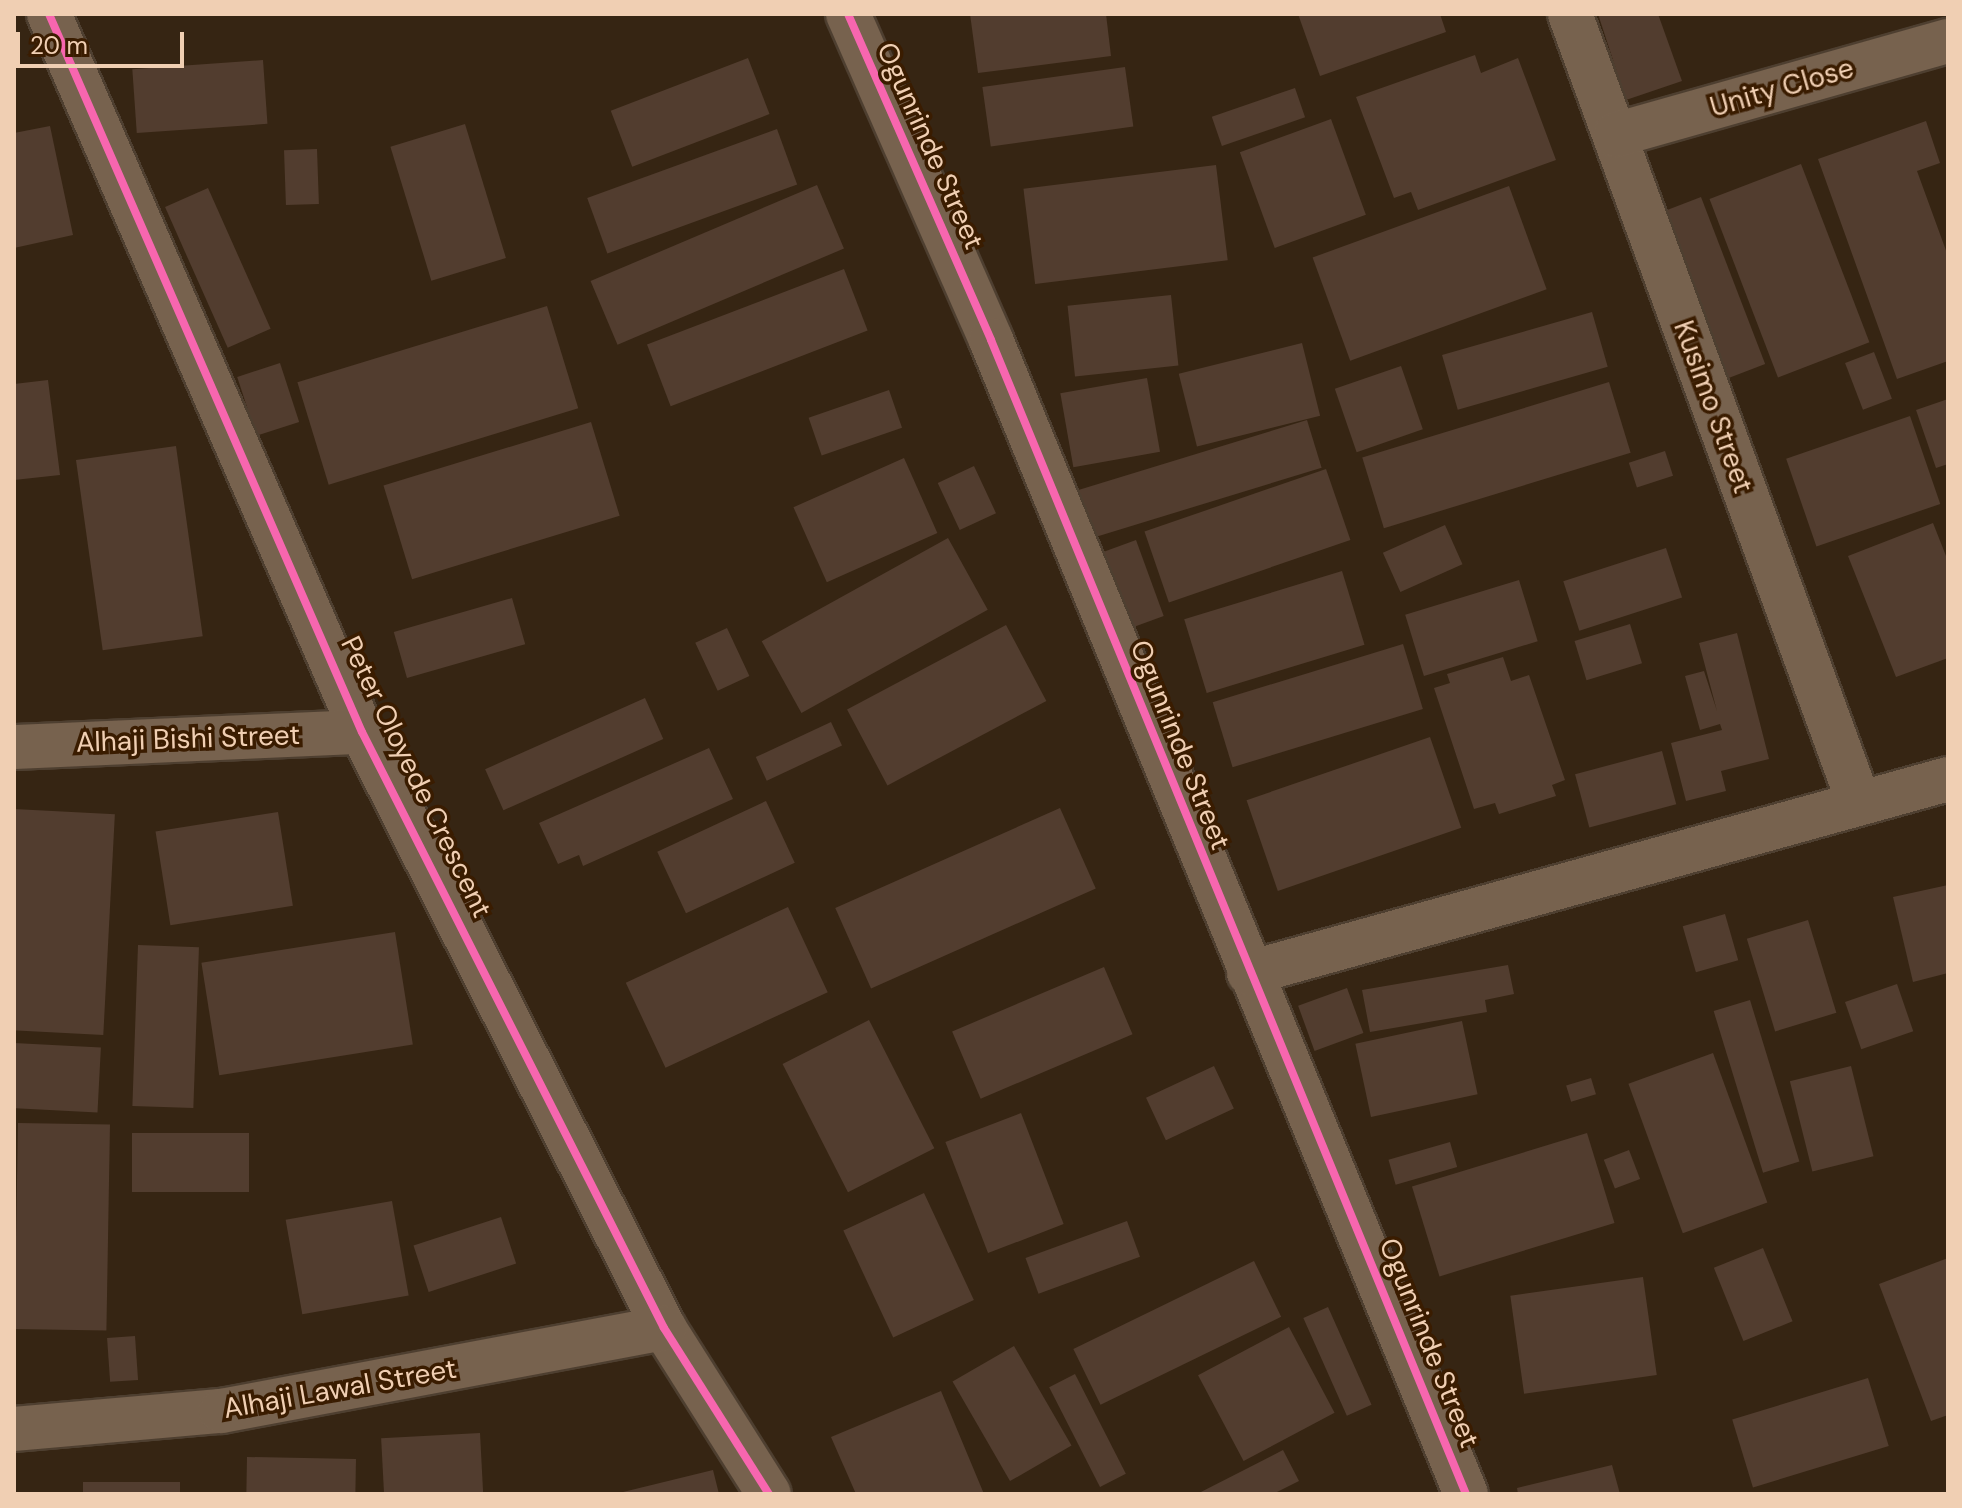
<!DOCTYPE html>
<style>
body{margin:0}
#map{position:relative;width:1962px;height:1508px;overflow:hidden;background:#362513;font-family:"DM Sans",sans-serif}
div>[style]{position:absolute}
.building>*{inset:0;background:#523d2f;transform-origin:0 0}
.roads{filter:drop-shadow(2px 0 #4e3f30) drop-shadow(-2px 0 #4e3f30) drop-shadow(0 2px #4e3f30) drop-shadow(0 -2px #4e3f30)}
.minor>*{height:44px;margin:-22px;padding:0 22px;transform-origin:22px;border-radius:22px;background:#77624e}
.cycleway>*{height:8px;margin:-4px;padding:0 4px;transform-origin:4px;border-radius:4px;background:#f766af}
span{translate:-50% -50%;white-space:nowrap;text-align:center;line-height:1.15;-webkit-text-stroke:7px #3a1c00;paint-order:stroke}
.street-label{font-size:28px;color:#f0cfb3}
.frame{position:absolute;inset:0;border:16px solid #f0cfb3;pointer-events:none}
.scale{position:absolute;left:16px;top:32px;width:168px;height:36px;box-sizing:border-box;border:4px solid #f0cfb3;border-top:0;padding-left:10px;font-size:24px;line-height:28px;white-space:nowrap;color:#f0cfb3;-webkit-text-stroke:6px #3a1c00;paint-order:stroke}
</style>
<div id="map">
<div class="building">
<div style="clip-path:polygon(970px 14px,1106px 14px,1111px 56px,978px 73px)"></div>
<div style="clip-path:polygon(1298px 14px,1440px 14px,1446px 32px,1320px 76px)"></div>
<div style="clip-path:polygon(1598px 14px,1658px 14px,1682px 81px,1626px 100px)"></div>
<div style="clip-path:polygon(1475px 55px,1481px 73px,1518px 58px,1556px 160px,1418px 210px,1411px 192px,1394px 198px,1356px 97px)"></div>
<div style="left:748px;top:58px;width:60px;height:147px;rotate:69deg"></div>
<div style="left:263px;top:60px;width:64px;height:131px;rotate:86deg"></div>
<div style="left:1125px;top:67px;width:60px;height:144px;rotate:82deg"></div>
<div style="left:1295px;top:88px;width:31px;height:88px;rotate:71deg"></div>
<div style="left:1331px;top:119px;width:102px;height:97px;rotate:70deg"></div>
<div style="clip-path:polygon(1926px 121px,1940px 163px,1917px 171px,1948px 256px,1948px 361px,1897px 379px,1818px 159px)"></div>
<div style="left:465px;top:124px;width:140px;height:78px;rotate:73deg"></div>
<div style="clip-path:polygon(50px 126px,73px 235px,14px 248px,14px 133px)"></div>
<div style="left:777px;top:129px;width:59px;height:202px;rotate:70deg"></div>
<div style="left:317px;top:149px;width:55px;height:33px;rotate:88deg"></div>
<div style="left:1801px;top:164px;width:191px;height:98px;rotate:69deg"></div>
<div style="left:1216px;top:165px;width:96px;height:194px;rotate:83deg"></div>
<div style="left:817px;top:185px;width:69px;height:246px;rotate:67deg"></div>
<div style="left:1509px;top:186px;width:110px;height:209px;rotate:70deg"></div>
<div style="left:208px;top:188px;width:154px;height:47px;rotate:66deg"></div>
<div style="left:1701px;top:197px;width:179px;height:39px;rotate:69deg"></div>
<div style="left:844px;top:269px;width:66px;height:211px;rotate:69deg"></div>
<div style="left:1171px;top:295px;width:71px;height:104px;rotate:84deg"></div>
<div style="left:547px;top:306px;width:107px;height:261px;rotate:73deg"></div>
<div style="left:1592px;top:312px;width:57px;height:156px;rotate:74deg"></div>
<div style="left:1302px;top:343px;width:75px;height:127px;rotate:76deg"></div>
<div style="left:1874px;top:352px;width:50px;height:31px;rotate:69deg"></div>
<div style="left:280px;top:363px;width:62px;height:45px;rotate:72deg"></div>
<div style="left:1401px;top:366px;width:67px;height:70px;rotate:71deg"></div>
<div style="left:1147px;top:378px;width:75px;height:88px;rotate:80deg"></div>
<div style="clip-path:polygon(48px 380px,60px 475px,14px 480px,14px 384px)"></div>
<div style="left:1609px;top:382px;width:74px;height:258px;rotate:73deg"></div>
<div style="left:889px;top:390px;width:40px;height:85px;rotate:71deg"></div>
<div style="clip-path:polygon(1948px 399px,1948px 464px,1936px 468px,1916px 410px)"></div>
<div style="left:1910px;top:416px;width:93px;height:131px;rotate:71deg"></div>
<div style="left:1307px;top:420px;width:50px;height:239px;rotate:73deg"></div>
<div style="left:591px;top:422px;width:98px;height:217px;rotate:73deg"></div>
<div style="left:176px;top:446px;width:192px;height:101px;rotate:82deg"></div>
<div style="left:1665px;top:451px;width:26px;height:38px;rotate:72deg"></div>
<div style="left:904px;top:458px;width:82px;height:121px;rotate:66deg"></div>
<div style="left:974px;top:466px;width:52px;height:40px;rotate:65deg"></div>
<div style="left:1326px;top:469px;width:75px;height:192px;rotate:71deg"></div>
<div style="clip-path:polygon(1933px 523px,1948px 561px,1948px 658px,1896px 677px,1848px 556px)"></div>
<div style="left:1445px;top:525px;width:43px;height:68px;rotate:66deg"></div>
<div style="left:948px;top:538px;width:82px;height:213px;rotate:61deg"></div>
<div style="left:1136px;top:540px;width:81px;height:40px;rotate:70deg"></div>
<div style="left:1666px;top:548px;width:52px;height:108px;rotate:72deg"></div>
<div style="left:1342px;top:571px;width:77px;height:165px;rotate:73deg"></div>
<div style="left:1519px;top:580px;width:64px;height:119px;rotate:73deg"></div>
<div style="left:512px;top:598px;width:48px;height:123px;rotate:74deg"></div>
<div style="left:1630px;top:624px;width:41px;height:58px;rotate:73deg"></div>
<div style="left:1006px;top:625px;width:86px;height:180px;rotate:62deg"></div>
<div style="left:727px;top:628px;width:53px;height:35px;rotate:65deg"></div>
<div style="clip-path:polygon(1737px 633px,1769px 759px,1721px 771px,1726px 791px,1686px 801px,1671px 743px,1722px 730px,1720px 724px,1700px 730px,1685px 676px,1704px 671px,1717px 711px,1699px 643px)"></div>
<div style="left:1403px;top:644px;width:68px;height:199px;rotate:73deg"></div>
<div style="clip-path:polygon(1503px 657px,1511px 681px,1529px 675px,1565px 780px,1552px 785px,1556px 796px,1499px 814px,1495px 803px,1474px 809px,1434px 688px,1450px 683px,1447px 674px)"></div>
<div style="left:645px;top:698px;width:45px;height:175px;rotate:66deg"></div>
<div style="left:831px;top:722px;width:26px;height:83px;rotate:65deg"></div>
<div style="left:1430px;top:737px;width:96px;height:194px;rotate:71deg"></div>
<div style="clip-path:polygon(709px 748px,733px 799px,583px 866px,579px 855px,558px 864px,539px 823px)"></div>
<div style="left:1662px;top:751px;width:55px;height:90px;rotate:75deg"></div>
<div style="left:766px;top:801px;width:68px;height:120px;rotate:65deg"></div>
<div style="left:1060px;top:808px;width:88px;height:246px;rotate:66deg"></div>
<div style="left:14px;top:809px;width:101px;height:221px;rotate:3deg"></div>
<div style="left:278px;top:812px;width:95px;height:124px;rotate:81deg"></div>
<div style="clip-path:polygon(1948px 885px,1948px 973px,1913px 982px,1893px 897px)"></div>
<div style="left:788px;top:907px;width:94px;height:179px;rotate:65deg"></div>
<div style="left:1725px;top:914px;width:48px;height:44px;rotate:74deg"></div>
<div style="left:1808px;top:920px;width:97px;height:64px;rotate:73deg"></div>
<div style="left:395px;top:932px;width:114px;height:196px;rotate:81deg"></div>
<div style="left:138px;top:945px;width:61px;height:161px;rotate:2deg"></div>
<div style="clip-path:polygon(1508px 965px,1514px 994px,1485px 1000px,1487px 1012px,1370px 1032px,1362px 990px)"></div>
<div style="left:1104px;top:967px;width:73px;height:165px;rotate:67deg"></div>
<div style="left:1897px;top:984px;width:50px;height:55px;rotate:71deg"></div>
<div style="left:1347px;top:988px;width:48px;height:52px;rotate:70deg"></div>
<div style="left:1750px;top:1000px;width:169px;height:38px;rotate:73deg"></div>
<div style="left:869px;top:1020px;width:144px;height:97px;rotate:63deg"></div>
<div style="left:1462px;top:1021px;width:75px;height:109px;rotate:78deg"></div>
<div style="left:14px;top:1043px;width:87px;height:65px;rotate:3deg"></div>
<div style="left:1713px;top:1053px;width:159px;height:90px;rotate:70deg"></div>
<div style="left:1214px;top:1066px;width:47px;height:75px;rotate:65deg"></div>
<div style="left:1851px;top:1066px;width:93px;height:63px;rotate:76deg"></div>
<div style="left:1591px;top:1078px;width:17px;height:26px;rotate:73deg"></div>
<div style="left:1021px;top:1113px;width:119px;height:81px;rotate:69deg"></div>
<div style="left:18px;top:1123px;width:92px;height:206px;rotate:1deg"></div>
<div style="left:132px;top:1133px;width:117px;height:59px"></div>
<div style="left:1587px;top:1133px;width:94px;height:183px;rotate:73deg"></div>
<div style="left:1450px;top:1142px;width:26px;height:64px;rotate:74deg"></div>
<div style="left:1629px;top:1150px;width:31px;height:27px;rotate:69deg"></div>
<div style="left:924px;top:1193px;width:118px;height:89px;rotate:65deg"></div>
<div style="left:392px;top:1201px;width:96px;height:108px;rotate:80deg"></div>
<div style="left:501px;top:1217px;width:49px;height:92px;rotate:72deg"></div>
<div style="left:1127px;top:1221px;width:38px;height:108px;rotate:70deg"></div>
<div style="left:1763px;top:1248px;width:79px;height:53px;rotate:68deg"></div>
<div style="clip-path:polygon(1948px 1258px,1948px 1415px,1931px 1421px,1879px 1284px)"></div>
<div style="left:1254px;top:1261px;width:62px;height:201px;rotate:64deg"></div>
<div style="left:1643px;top:1277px;width:99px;height:134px;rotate:82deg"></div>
<div style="left:1328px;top:1307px;width:107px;height:27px;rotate:66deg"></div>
<div style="left:1289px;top:1327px;width:97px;height:103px;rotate:62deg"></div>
<div style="left:135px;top:1336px;width:44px;height:28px;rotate:86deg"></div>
<div style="left:1014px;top:1346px;width:115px;height:71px;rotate:60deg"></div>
<div style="left:1075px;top:1374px;width:112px;height:29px;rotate:63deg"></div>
<div style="left:1868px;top:1378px;width:71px;height:142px;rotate:73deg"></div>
<div style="clip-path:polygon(941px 1391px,984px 1494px,856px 1494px,831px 1437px)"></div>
<div style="left:480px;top:1433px;width:61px;height:99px;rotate:87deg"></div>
<div style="clip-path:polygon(1283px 1450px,1299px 1481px,1273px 1494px,1197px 1494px)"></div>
<div style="left:247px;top:1457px;width:109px;height:37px;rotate:1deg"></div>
<div style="clip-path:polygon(1612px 1465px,1620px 1494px,1518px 1494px,1517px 1488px)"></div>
<div style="clip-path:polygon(713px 1470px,719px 1494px,619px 1494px,619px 1493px)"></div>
<div style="left:180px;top:1482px;width:12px;height:97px;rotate:90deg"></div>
</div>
<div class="roads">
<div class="minor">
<div style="left:49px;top:14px;width:783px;rotate:66.45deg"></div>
<div style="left:362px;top:732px;width:668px;rotate:63.13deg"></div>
<div style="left:664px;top:1328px;width:196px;rotate:57.7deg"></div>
<div style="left:848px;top:14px;width:356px;rotate:66.3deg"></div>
<div style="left:991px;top:340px;width:1248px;rotate:67.63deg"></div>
<div style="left:1570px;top:14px;width:837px;rotate:69.88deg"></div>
<div style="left:1615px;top:135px;width:346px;rotate:-15.8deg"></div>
<div style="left:14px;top:747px;width:348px;rotate:-2.5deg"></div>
<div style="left:1249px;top:973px;width:725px;rotate:-15.51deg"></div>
<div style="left:14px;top:1429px;width:208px;rotate:-5deg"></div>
<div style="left:221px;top:1411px;width:451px;rotate:-10.6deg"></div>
</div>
</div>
<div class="cycleway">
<div style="left:49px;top:14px;width:783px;rotate:66.45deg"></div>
<div style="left:362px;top:732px;width:668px;rotate:63.13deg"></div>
<div style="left:664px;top:1328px;width:196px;rotate:57.7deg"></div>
<div style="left:848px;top:14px;width:356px;rotate:66.3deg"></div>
<div style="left:991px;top:340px;width:1248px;rotate:67.63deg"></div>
</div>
<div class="street-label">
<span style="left:1782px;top:88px;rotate:-16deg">Unity Close</span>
<span style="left:930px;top:146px;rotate:66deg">Ogunrinde Street</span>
<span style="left:1713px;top:407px;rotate:70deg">Kusimo Street</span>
<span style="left:188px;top:739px;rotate:-2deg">Alhaji Bishi Street</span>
<span style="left:1180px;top:745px;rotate:68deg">Ogunrinde Street</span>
<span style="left:416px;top:777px;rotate:64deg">Peter Oloyede Crescent</span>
<span style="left:1429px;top:1343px;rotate:68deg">Ogunrinde Street</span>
<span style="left:340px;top:1389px;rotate:-10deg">Alhaji Lawal Street</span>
</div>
<div class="frame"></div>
<div class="scale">20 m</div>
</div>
